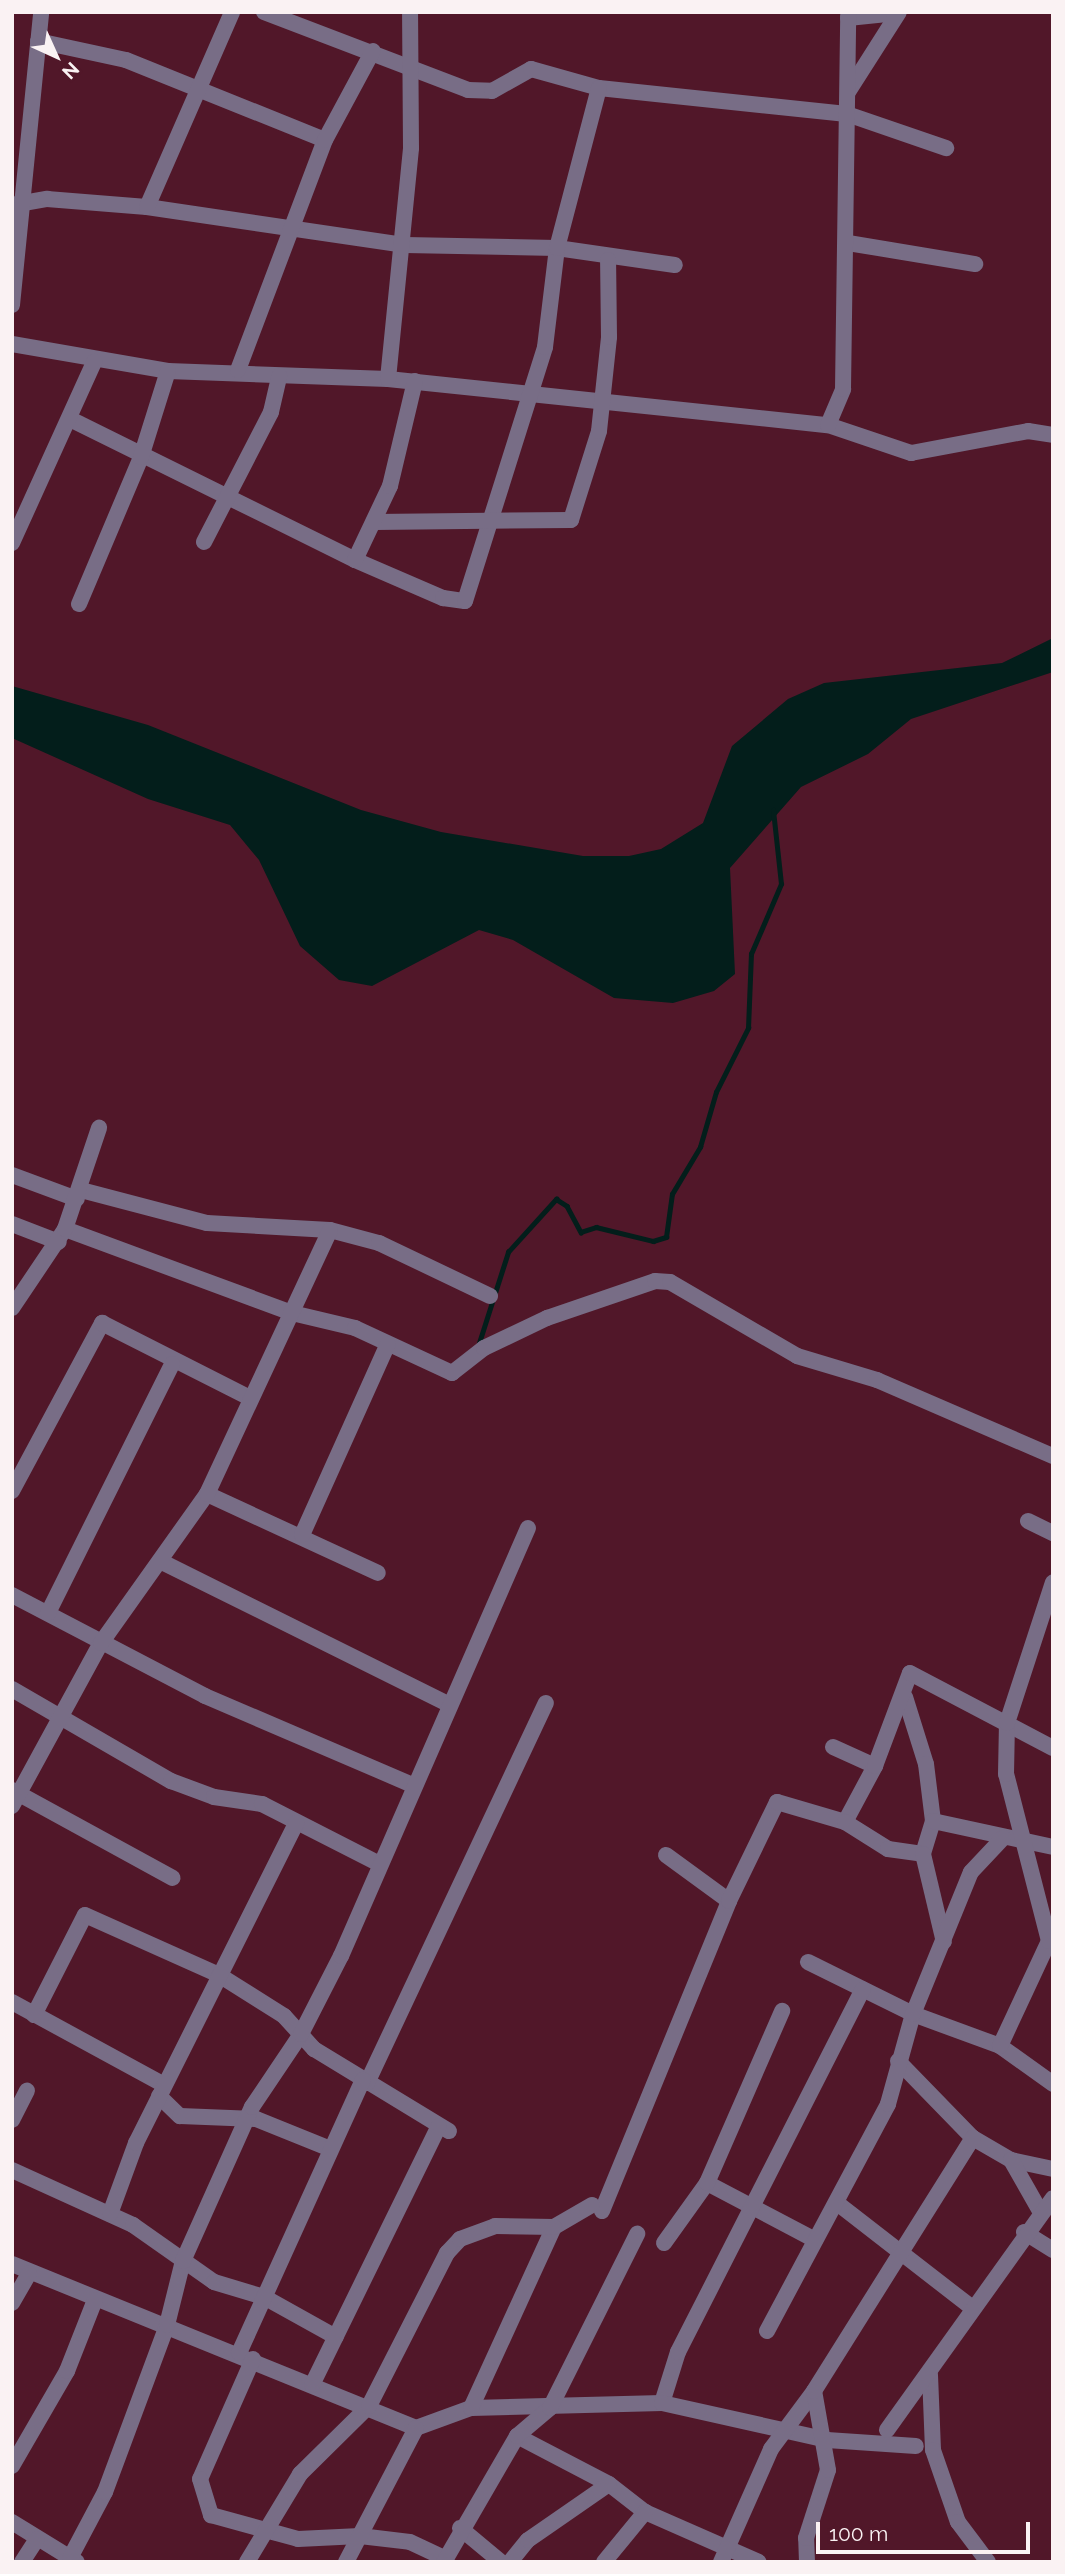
<!DOCTYPE html>
<style>
body{margin:0}
#map{position:relative;width:1065px;height:2574px;overflow:hidden;background:#511729;font-family:Raleway,sans-serif}
div>[style]{position:absolute}
.water>*{inset:0;background:#031e1b}
.stream>*{height:4.5px;margin:-2.25px;padding:0 2.25px;transform-origin:2.25px;border-radius:2.25px;background:#031e1b}
.minor>*{height:16px;margin:-8px;padding:0 8px;transform-origin:8px;border-radius:8px;background:#786d86}
span{translate:-50% -50%;white-space:nowrap;text-align:center;line-height:1.15;-webkit-text-stroke:5px #511729;paint-order:stroke}
.frame{position:absolute;inset:0;border:14px solid #faf2f3;pointer-events:none}
.north{position:absolute;left:21px;top:21px;width:70px;height:70px;-webkit-text-stroke:5px #511729;paint-order:stroke;rotate:135deg;font-size:19px;font-weight:700;line-height:28px;text-align:center;color:#faf2f3}
.north::after{content:'';display:block;margin:auto;width:24px;height:32px;background:#faf2f3;clip-path:polygon(50% 0,100% 100%,50% 72%,0 100%)}
.scale{position:absolute;left:816px;top:2522px;width:214px;height:32px;box-sizing:border-box;border:4px solid #faf2f3;border-top:0;padding-left:9px;font-size:21px;line-height:24px;white-space:nowrap;color:#faf2f3;-webkit-text-stroke:5px #511729;paint-order:stroke}
</style>
<div id="map">
<div class="water">
<div style="clip-path:polygon(1053px 638px,1053px 672px,911px 719px,868px 754px,801px 787px,730px 868px,735px 974px,714px 991px,673px 1003px,614px 998px,513px 940px,479px 930px,372px 986px,339px 980px,300px 946px,259px 860px,230px 825px,148px 799px,12px 738px,12px 686px,148px 725px,361px 810px,441px 832px,583px 856px,629px 856px,661px 849px,703px 823px,732px 746px,788px 699px,824px 683px,1002px 663px)"></div>
</div>
<div class="stream">
<div style="left:479px;top:1343px;width:96px;rotate:-72.3deg"></div>
<div style="left:508px;top:1252px;width:72px;rotate:-47.8deg"></div>
<div style="left:556px;top:1199px;width:13px;rotate:32deg"></div>
<div style="left:567px;top:1206px;width:30px;rotate:62deg"></div>
<div style="left:581px;top:1232px;width:16px;rotate:-18deg"></div>
<div style="left:596px;top:1227px;width:59px;rotate:13.8deg"></div>
<div style="left:653px;top:1241px;width:14px;rotate:-17deg"></div>
<div style="left:666px;top:1237px;width:43px;rotate:-82.1deg"></div>
<div style="left:672px;top:1194px;width:55px;rotate:-59.2deg"></div>
<div style="left:700px;top:1147px;width:57px;rotate:-73.8deg"></div>
<div style="left:716px;top:1092px;width:72px;rotate:-63.4deg"></div>
<div style="left:748px;top:1028px;width:74px;rotate:-87.7deg"></div>
<div style="left:751px;top:954px;width:76px;rotate:-66.8deg"></div>
<div style="left:781px;top:884px;width:74px;rotate:-96.2deg"></div>
</div>
<div class="minor">
<div style="left:264px;top:12px;width:218px;rotate:20.9deg"></div>
<div style="left:468px;top:90px;width:24px;rotate:2deg"></div>
<div style="left:492px;top:91px;width:45px;rotate:-29.4deg"></div>
<div style="left:531px;top:69px;width:71px;rotate:15.6deg"></div>
<div style="left:599px;top:88px;width:249px;rotate:6deg"></div>
<div style="left:847px;top:114px;width:105px;rotate:19deg"></div>
<div style="left:848px;top:18px;width:49px;rotate:-5.8deg"></div>
<div style="left:38px;top:41px;width:90px;rotate:12.2deg"></div>
<div style="left:126px;top:60px;width:214px;rotate:21.9deg"></div>
<div style="left:848px;top:92px;width:95px;rotate:-57.5deg"></div>
<div style="left:12px;top:205px;width:36px;rotate:-10deg"></div>
<div style="left:47px;top:199px;width:100px;rotate:4.6deg"></div>
<div style="left:147px;top:207px;width:261px;rotate:8.4deg"></div>
<div style="left:405px;top:245px;width:152px;rotate:1.1deg"></div>
<div style="left:557px;top:248px;width:119px;rotate:8.2deg"></div>
<div style="left:147px;top:207px;width:213px;rotate:-66.4deg"></div>
<div style="left:848px;top:243px;width:129px;rotate:9.4deg"></div>
<div style="left:12px;top:305px;width:294px;rotate:-84.3deg"></div>
<div style="left:12px;top:344px;width:158px;rotate:9.8deg"></div>
<div style="left:168px;top:371px;width:220px;rotate:2.1deg"></div>
<div style="left:388px;top:379px;width:442px;rotate:6deg"></div>
<div style="left:828px;top:425px;width:88px;rotate:18.6deg"></div>
<div style="left:911px;top:453px;width:119px;rotate:-10.6deg"></div>
<div style="left:1028px;top:431px;width:25px;rotate:9deg"></div>
<div style="left:238px;top:370px;width:246px;rotate:-69.3deg"></div>
<div style="left:325px;top:140px;width:101px;rotate:-61.7deg"></div>
<div style="left:388px;top:379px;width:232px;rotate:-84.3deg"></div>
<div style="left:411px;top:148px;width:136px;rotate:-90.4deg"></div>
<div style="left:72px;top:420px;width:316px;rotate:26.3deg"></div>
<div style="left:355px;top:560px;width:96px;rotate:23.4deg"></div>
<div style="left:443px;top:598px;width:22px;rotate:8deg"></div>
<div style="left:465px;top:601px;width:266px;rotate:-72.5deg"></div>
<div style="left:545px;top:347px;width:100px;rotate:-83.1deg"></div>
<div style="left:557px;top:248px;width:165px;rotate:-75.3deg"></div>
<div style="left:828px;top:425px;width:39px;rotate:-67deg"></div>
<div style="left:843px;top:389px;width:377px;rotate:-89.2deg"></div>
<div style="left:375px;top:522px;width:196px;rotate:-0.6deg"></div>
<div style="left:571px;top:520px;width:93px;rotate:-72.5deg"></div>
<div style="left:599px;top:431px;width:95px;rotate:-83.9deg"></div>
<div style="left:609px;top:337px;width:77px;rotate:-90.7deg"></div>
<div style="left:204px;top:542px;width:146px;rotate:-62.7deg"></div>
<div style="left:271px;top:412px;width:37px;rotate:-77deg"></div>
<div style="left:12px;top:543px;width:199px;rotate:-65.6deg"></div>
<div style="left:355px;top:560px;width:82px;rotate:-64.7deg"></div>
<div style="left:390px;top:486px;width:108px;rotate:-76.6deg"></div>
<div style="left:79px;top:604px;width:160px;rotate:-67.1deg"></div>
<div style="left:141px;top:457px;width:90px;rotate:-72.6deg"></div>
<div style="left:12px;top:1175px;width:69px;rotate:20.3deg"></div>
<div style="left:81px;top:1190px;width:130px;rotate:14.7deg"></div>
<div style="left:207px;top:1223px;width:123px;rotate:3.3deg"></div>
<div style="left:330px;top:1230px;width:51px;rotate:14.9deg"></div>
<div style="left:379px;top:1243px;width:123px;rotate:25.5deg"></div>
<div style="left:12px;top:1224px;width:50px;rotate:21deg"></div>
<div style="left:65px;top:1229px;width:242px;rotate:20.3deg"></div>
<div style="left:292px;top:1313px;width:65px;rotate:13.4deg"></div>
<div style="left:355px;top:1328px;width:107px;rotate:24.9deg"></div>
<div style="left:452px;top:1373px;width:41px;rotate:-38deg"></div>
<div style="left:484px;top:1348px;width:70px;rotate:-25.5deg"></div>
<div style="left:547px;top:1318px;width:114px;rotate:-18.9deg"></div>
<div style="left:655px;top:1281px;width:15px;rotate:4deg"></div>
<div style="left:670px;top:1282px;width:147px;rotate:30.2deg"></div>
<div style="left:797px;top:1356px;width:84px;rotate:16.7deg"></div>
<div style="left:877px;top:1380px;width:192px;rotate:23.4deg"></div>
<div style="left:12px;top:1308px;width:95px;rotate:-56.1deg"></div>
<div style="left:65px;top:1229px;width:107px;rotate:-71.4deg"></div>
<div style="left:12px;top:1491px;width:191px;rotate:-61.8deg"></div>
<div style="left:102px;top:1323px;width:164px;rotate:26.9deg"></div>
<div style="left:207px;top:1494px;width:188px;rotate:24.8deg"></div>
<div style="left:1028px;top:1521px;width:28px;rotate:26deg"></div>
<div style="left:302px;top:1535px;width:209px;rotate:-65.8deg"></div>
<div style="left:162px;top:1562px;width:319px;rotate:26.4deg"></div>
<div style="left:12px;top:1595px;width:218px;rotate:27.6deg"></div>
<div style="left:205px;top:1696px;width:226px;rotate:23.2deg"></div>
<div style="left:48px;top:1613px;width:278px;rotate:-63.5deg"></div>
<div style="left:12px;top:1689px;width:184px;rotate:30.1deg"></div>
<div style="left:171px;top:1781px;width:46px;rotate:20.4deg"></div>
<div style="left:214px;top:1797px;width:49px;rotate:8.3deg"></div>
<div style="left:262px;top:1804px;width:130px;rotate:27deg"></div>
<div style="left:905px;top:1697px;width:70px;rotate:72.6deg"></div>
<div style="left:926px;top:1764px;width:57px;rotate:83deg"></div>
<div style="left:933px;top:1821px;width:34px;rotate:107deg"></div>
<div style="left:833px;top:1747px;width:46px;rotate:24.3deg"></div>
<div style="left:12px;top:1790px;width:183px;rotate:28.7deg"></div>
<div style="left:12px;top:1806px;width:186px;rotate:-61.4deg"></div>
<div style="left:101px;top:1643px;width:183px;rotate:-54.6deg"></div>
<div style="left:207px;top:1494px;width:291px;rotate:-65deg"></div>
<div style="left:933px;top:1821px;width:123px;rotate:12.2deg"></div>
<div style="left:845px;top:1822px;width:64px;rotate:-61.8deg"></div>
<div style="left:875px;top:1766px;width:99px;rotate:-69.4deg"></div>
<div style="left:910px;top:1673px;width:161px;rotate:27.7deg"></div>
<div style="left:666px;top:1855px;width:78px;rotate:36.1deg"></div>
<div style="left:808px;top:1962px;width:117px;rotate:26.3deg"></div>
<div style="left:913px;top:2014px;width:93px;rotate:20.2deg"></div>
<div style="left:1000px;top:2046px;width:65px;rotate:35.6deg"></div>
<div style="left:12px;top:2002px;width:173px;rotate:28.6deg"></div>
<div style="left:34px;top:2015px;width:112px;rotate:-63deg"></div>
<div style="left:85px;top:1915px;width:147px;rotate:24.1deg"></div>
<div style="left:219px;top:1975px;width:77px;rotate:32.2deg"></div>
<div style="left:284px;top:2016px;width:45px;rotate:47.7deg"></div>
<div style="left:314px;top:2049px;width:158px;rotate:31.3deg"></div>
<div style="left:1000px;top:2046px;width:116px;rotate:-65deg"></div>
<div style="left:1049px;top:1941px;width:172px;rotate:-104.4deg"></div>
<div style="left:1006px;top:1774px;width:51px;rotate:-88.9deg"></div>
<div style="left:1007px;top:1723px;width:148px;rotate:-71.9deg"></div>
<div style="left:898px;top:2061px;width:107px;rotate:45.8deg"></div>
<div style="left:973px;top:2138px;width:44px;rotate:30.1deg"></div>
<div style="left:1011px;top:2160px;width:43px;rotate:12.1deg"></div>
<div style="left:367px;top:2083px;width:420px;rotate:-64.8deg"></div>
<div style="left:159px;top:2096px;width:29px;rotate:44deg"></div>
<div style="left:180px;top:2116px;width:76px;rotate:2.3deg"></div>
<div style="left:256px;top:2119px;width:78px;rotate:21.9deg"></div>
<div style="left:12px;top:2120px;width:33px;rotate:-63deg"></div>
<div style="left:1011px;top:2160px;width:59px;rotate:60.4deg"></div>
<div style="left:12px;top:2170px;width:133px;rotate:24.4deg"></div>
<div style="left:133px;top:2225px;width:99px;rotate:35.1deg"></div>
<div style="left:214px;top:2282px;width:52px;rotate:16.7deg"></div>
<div style="left:264px;top:2297px;width:82px;rotate:29.1deg"></div>
<div style="left:707px;top:2183px;width:122px;rotate:27.8deg"></div>
<div style="left:837px;top:2203px;width:170px;rotate:37.8deg"></div>
<div style="left:602px;top:2211px;width:335px;rotate:-67.7deg"></div>
<div style="left:729px;top:1901px;width:110px;rotate:-64.1deg"></div>
<div style="left:777px;top:1802px;width:71px;rotate:16.4deg"></div>
<div style="left:845px;top:1822px;width:51px;rotate:32.1deg"></div>
<div style="left:888px;top:1849px;width:35px;rotate:8deg"></div>
<div style="left:923px;top:1854px;width:90px;rotate:76.6deg"></div>
<div style="left:110px;top:2214px;width:76px;rotate:-69.9deg"></div>
<div style="left:136px;top:2143px;width:358px;rotate:-63.4deg"></div>
<div style="left:1024px;top:2232px;width:34px;rotate:32deg"></div>
<div style="left:664px;top:2243px;width:74px;rotate:-54.4deg"></div>
<div style="left:707px;top:2183px;width:188px;rotate:-66.4deg"></div>
<div style="left:12px;top:2264px;width:436px;rotate:22.1deg"></div>
<div style="left:416px;top:2428px;width:59px;rotate:-20deg"></div>
<div style="left:471px;top:2408px;width:191px;rotate:-1.5deg"></div>
<div style="left:662px;top:2403px;width:53px;rotate:-72.6deg"></div>
<div style="left:678px;top:2352px;width:407px;rotate:-63deg"></div>
<div style="left:12px;top:2303px;width:34px;rotate:-60deg"></div>
<div style="left:767px;top:2331px;width:257px;rotate:-61.9deg"></div>
<div style="left:888px;top:2104px;width:93px;rotate:-74.5deg"></div>
<div style="left:913px;top:2014px;width:153px;rotate:-67.8deg"></div>
<div style="left:971px;top:1872px;width:47px;rotate:-46.7deg"></div>
<div style="left:239px;top:2353px;width:300px;rotate:-65.6deg"></div>
<div style="left:253px;top:2359px;width:131px;rotate:113.8deg"></div>
<div style="left:200px;top:2479px;width:38px;rotate:73deg"></div>
<div style="left:211px;top:2515px;width:90px;rotate:15.4deg"></div>
<div style="left:298px;top:2539px;width:62px;rotate:-2.8deg"></div>
<div style="left:360px;top:2536px;width:50px;rotate:6.8deg"></div>
<div style="left:410px;top:2542px;width:40px;rotate:25deg"></div>
<div style="left:930px;top:2375px;width:75px;rotate:87.7deg"></div>
<div style="left:933px;top:2450px;width:76px;rotate:70.9deg"></div>
<div style="left:958px;top:2522px;width:50px;rotate:53.1deg"></div>
<div style="left:312px;top:2385px;width:288px;rotate:-63.9deg"></div>
<div style="left:662px;top:2403px;width:169px;rotate:12.6deg"></div>
<div style="left:827px;top:2440px;width:89px;rotate:3.9deg"></div>
<div style="left:471px;top:2408px;width:199px;rotate:-65.4deg"></div>
<div style="left:554px;top:2227px;width:44px;rotate:-30.1deg"></div>
<div style="left:887px;top:2430px;width:285px;rotate:-54.4deg"></div>
<div style="left:517px;top:2436px;width:104px;rotate:27.6deg"></div>
<div style="left:609px;top:2484px;width:46px;rotate:37.9deg"></div>
<div style="left:645px;top:2512px;width:124px;rotate:23.7deg"></div>
<div style="left:12px;top:2466px;width:110px;rotate:-59.9deg"></div>
<div style="left:67px;top:2371px;width:76px;rotate:-68.5deg"></div>
<div style="left:12px;top:2522px;width:76px;rotate:31.6deg"></div>
<div style="left:460px;top:2528px;width:53px;rotate:39.7deg"></div>
<div style="left:70px;top:2558px;width:75px;rotate:-62.1deg"></div>
<div style="left:105px;top:2492px;width:178px;rotate:-69.6deg"></div>
<div style="left:167px;top:2325px;width:66px;rotate:-76deg"></div>
<div style="left:183px;top:2261px;width:169px;rotate:-65.9deg"></div>
<div style="left:252px;top:2107px;width:88px;rotate:-56.1deg"></div>
<div style="left:301px;top:2034px;width:88px;rotate:-62.9deg"></div>
<div style="left:341px;top:1956px;width:467px;rotate:-66.4deg"></div>
<div style="left:22px;top:2562px;width:27px;rotate:-57deg"></div>
<div style="left:247px;top:2562px;width:103px;rotate:-58.9deg"></div>
<div style="left:300px;top:2474px;width:97px;rotate:-44.6deg"></div>
<div style="left:369px;top:2406px;width:172px;rotate:-63deg"></div>
<div style="left:447px;top:2253px;width:19px;rotate:-47deg"></div>
<div style="left:460px;top:2239px;width:37px;rotate:-20deg"></div>
<div style="left:495px;top:2226px;width:59px;rotate:1deg"></div>
<div style="left:346px;top:2562px;width:151px;rotate:-62.4deg"></div>
<div style="left:444px;top:2562px;width:146px;rotate:-59.9deg"></div>
<div style="left:517px;top:2436px;width:43px;rotate:-40.3deg"></div>
<div style="left:550px;top:2408px;width:195px;rotate:-63.4deg"></div>
<div style="left:510px;top:2562px;width:28px;rotate:-51deg"></div>
<div style="left:528px;top:2540px;width:98px;rotate:-34.7deg"></div>
<div style="left:604px;top:2562px;width:65px;rotate:-50.6deg"></div>
<div style="left:721px;top:2562px;width:124px;rotate:-66.1deg"></div>
<div style="left:771px;top:2449px;width:72px;rotate:-53.4deg"></div>
<div style="left:807px;top:2562px;width:24px;rotate:-92deg"></div>
<div style="left:806px;top:2538px;width:71px;rotate:-72.1deg"></div>
<div style="left:828px;top:2470px;width:80px;rotate:-100deg"></div>
<div style="left:814px;top:2391px;width:299px;rotate:-57.9deg"></div>
</div>
<div class="frame"></div>
<div class="north">N</div>
<div class="scale">100 m</div>
</div>
